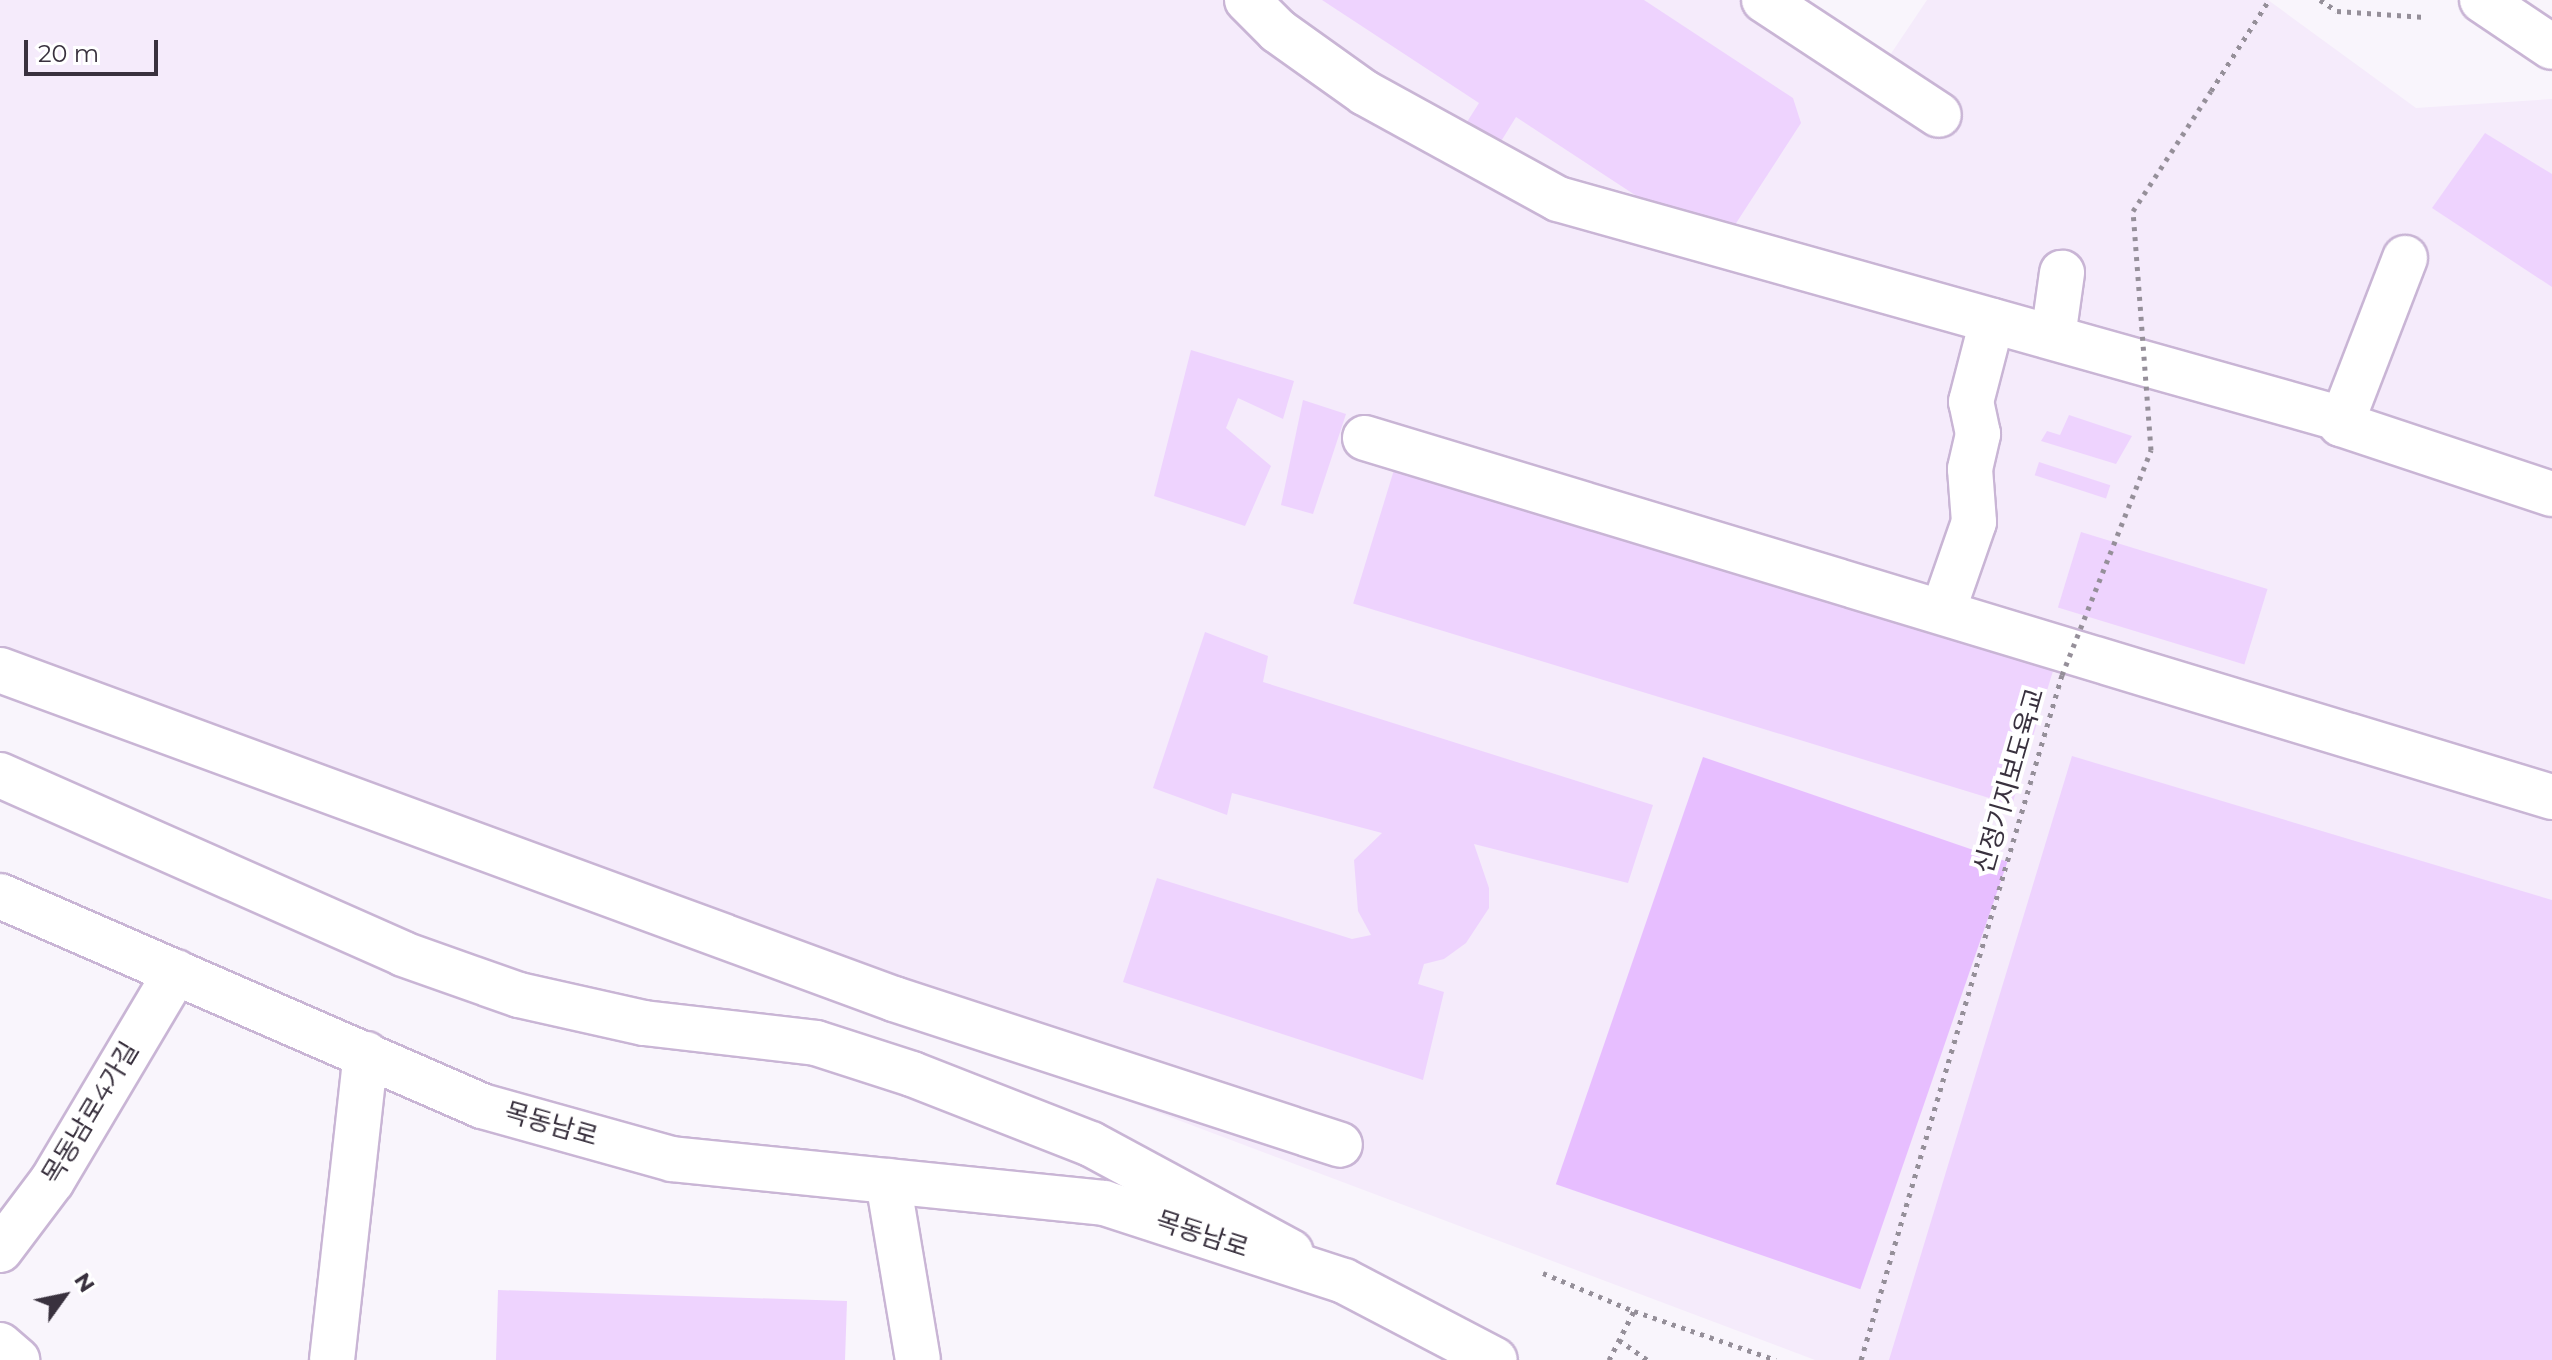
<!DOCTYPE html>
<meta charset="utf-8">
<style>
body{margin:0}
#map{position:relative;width:2552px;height:1360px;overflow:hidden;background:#f9f5fc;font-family:Montserrat,"Noto Sans KR",sans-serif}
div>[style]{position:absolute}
.built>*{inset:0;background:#f5ebfb}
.green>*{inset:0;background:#e7beff;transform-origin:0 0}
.building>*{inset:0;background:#eed3fe;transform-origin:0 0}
.path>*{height:5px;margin-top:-2.5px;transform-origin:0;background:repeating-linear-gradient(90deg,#958f99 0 4px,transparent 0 10px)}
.roads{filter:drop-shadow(2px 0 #c9b5d5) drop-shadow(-2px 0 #c9b5d5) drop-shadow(0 2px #c9b5d5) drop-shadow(0 -2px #c9b5d5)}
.minor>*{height:44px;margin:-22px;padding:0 22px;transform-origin:22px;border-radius:22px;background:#fff}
.major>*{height:44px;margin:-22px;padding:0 22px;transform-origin:22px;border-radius:22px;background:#fff}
.path-bridge>*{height:5px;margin-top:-2.5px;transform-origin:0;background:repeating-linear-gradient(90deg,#958f99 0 4px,transparent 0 10px)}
span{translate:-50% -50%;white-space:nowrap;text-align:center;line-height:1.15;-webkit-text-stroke:8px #fff;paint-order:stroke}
.street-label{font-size:26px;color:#39313e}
.north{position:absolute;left:24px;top:1256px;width:80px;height:80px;-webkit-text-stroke:6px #fff;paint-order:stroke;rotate:57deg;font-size:22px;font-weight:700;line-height:32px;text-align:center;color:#39313e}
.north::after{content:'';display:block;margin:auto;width:28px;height:36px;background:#39313e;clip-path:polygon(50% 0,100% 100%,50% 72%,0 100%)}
.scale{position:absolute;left:24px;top:40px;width:134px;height:36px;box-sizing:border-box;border:4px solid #39313e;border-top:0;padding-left:10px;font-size:24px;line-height:28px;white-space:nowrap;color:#39313e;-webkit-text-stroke:6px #fff;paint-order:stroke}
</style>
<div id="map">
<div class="built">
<div style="clip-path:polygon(0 0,1803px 0,1888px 58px,1927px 0,2268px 0,2416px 108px,2552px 99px,2552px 1360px,1815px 1360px,1056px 1074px,168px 750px,0 695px)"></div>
</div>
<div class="green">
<div style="left:1703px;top:757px;width:322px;height:452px;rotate:19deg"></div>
</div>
<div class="building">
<div style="clip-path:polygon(1322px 0,1644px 0,1793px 98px,1801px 123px,1731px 231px,1696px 235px,1516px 117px,1500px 143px,1467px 122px,1479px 103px)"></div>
<div style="clip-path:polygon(2485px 133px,2552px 174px,2552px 287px,2432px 208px)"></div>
<div style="clip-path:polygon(1191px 350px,1294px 381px,1283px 419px,1238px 398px,1226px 428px,1271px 466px,1245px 526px,1154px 496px)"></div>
<div style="clip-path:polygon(1303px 400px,1346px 414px,1313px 514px,1281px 505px)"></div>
<div style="clip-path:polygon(2069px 415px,2132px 436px,2116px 464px,2041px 441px,2047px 431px,2060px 435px)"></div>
<div style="left:1397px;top:460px;width:689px;height:150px;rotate:17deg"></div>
<div style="left:2039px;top:462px;width:75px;height:14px;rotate:18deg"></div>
<div style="left:2081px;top:532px;width:195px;height:79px;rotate:17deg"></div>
<div style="clip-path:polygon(1205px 632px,1268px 656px,1263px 682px,1653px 805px,1628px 883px,1474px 844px,1489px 888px,1489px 908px,1466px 943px,1444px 959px,1424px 964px,1418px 984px,1444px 992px,1423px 1080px,1123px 982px,1157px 878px,1352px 939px,1371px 935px,1358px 911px,1354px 860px,1382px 833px,1232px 793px,1227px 815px,1153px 788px)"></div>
<div style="clip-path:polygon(2072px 756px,2552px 900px,2552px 1360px,1889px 1360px)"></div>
<div style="clip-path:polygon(498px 1290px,847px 1301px,845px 1360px,496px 1360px)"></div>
</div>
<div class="path">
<div style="left:2320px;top:0;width:20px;rotate:33deg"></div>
<div style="left:2337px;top:11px;width:88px;rotate:3.9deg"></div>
<div style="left:2211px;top:91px;width:108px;rotate:-57.5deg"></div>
<div style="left:1543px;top:1273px;width:99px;rotate:22.7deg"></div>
<div style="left:1619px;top:1340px;width:35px;rotate:35deg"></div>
<div style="left:1609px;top:1360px;width:55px;rotate:-63deg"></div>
<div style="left:1634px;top:1311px;width:150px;rotate:19deg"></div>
</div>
<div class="roads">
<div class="minor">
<div style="left:1247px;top:0;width:44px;rotate:45deg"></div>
<div style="left:1278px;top:31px;width:107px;rotate:35.5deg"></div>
<div style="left:1365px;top:93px;width:220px;rotate:28.8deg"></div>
<div style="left:1558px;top:199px;width:807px;rotate:15.67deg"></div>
<div style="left:2335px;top:417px;width:9px;rotate:49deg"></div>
<div style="left:2341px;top:424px;width:222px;rotate:18.4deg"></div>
<div style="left:1764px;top:0;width:209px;rotate:33.3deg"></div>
<div style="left:2482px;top:0;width:84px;rotate:33.9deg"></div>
<div style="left:2053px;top:337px;width:65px;rotate:-82deg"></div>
<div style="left:2341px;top:424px;width:178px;rotate:-68.9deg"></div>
<div style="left:1365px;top:438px;width:1240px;rotate:16.83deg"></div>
<div style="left:1943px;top:611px;width:94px;rotate:-70.8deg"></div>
<div style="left:1974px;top:522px;width:53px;rotate:-94.3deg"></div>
<div style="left:1970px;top:469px;width:36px;rotate:-77deg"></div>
<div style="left:1978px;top:434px;width:33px;rotate:-102deg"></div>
<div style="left:1971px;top:402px;width:84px;rotate:-75.5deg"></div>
<div style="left:0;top:670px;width:953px;rotate:20.2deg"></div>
<div style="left:894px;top:999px;width:469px;rotate:18.1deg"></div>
<div style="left:0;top:775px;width:441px;rotate:23.9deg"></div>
<div style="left:403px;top:954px;width:123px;rotate:19.5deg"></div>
<div style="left:519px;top:995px;width:128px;rotate:12.6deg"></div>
<div style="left:644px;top:1023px;width:173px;rotate:6.6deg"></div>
<div style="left:816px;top:1043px;width:101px;rotate:17.9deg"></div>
<div style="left:912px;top:1074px;width:192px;rotate:21.4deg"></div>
<div style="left:1091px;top:1144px;width:227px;rotate:28.4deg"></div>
<div style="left:888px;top:1181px;width:181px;rotate:80.5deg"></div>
<div style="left:0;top:1250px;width:86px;rotate:-53deg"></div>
<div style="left:52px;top:1181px;width:243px;rotate:-59.3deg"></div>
<div style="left:0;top:1345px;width:23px;rotate:41deg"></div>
<div style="left:332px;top:1360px;width:308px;rotate:-83.7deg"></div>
</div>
<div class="major">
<div style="left:0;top:896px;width:526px;rotate:23.54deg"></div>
<div style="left:482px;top:1106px;width:197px;rotate:15.6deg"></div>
<div style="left:672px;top:1159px;width:434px;rotate:5.8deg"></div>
<div style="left:1104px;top:1203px;width:252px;rotate:18deg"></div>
<div style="left:1344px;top:1281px;width:170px;rotate:27.6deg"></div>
</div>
</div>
<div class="path-bridge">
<div style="left:1861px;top:1360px;width:714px;rotate:-73.65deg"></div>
<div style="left:2062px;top:675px;width:242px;rotate:-68.4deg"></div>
<div style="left:2151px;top:450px;width:240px;rotate:-94.3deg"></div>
<div style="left:2133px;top:211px;width:143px;rotate:-57deg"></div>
</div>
<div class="street-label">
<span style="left:2010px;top:781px;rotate:-74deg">신정기지보도육교</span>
<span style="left:91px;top:1113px;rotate:-59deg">목동남로4가길</span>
<span style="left:551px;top:1125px;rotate:16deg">목동남로</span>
<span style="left:1202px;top:1235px;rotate:18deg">목동남로</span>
</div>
<div class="north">N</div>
<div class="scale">20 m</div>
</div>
